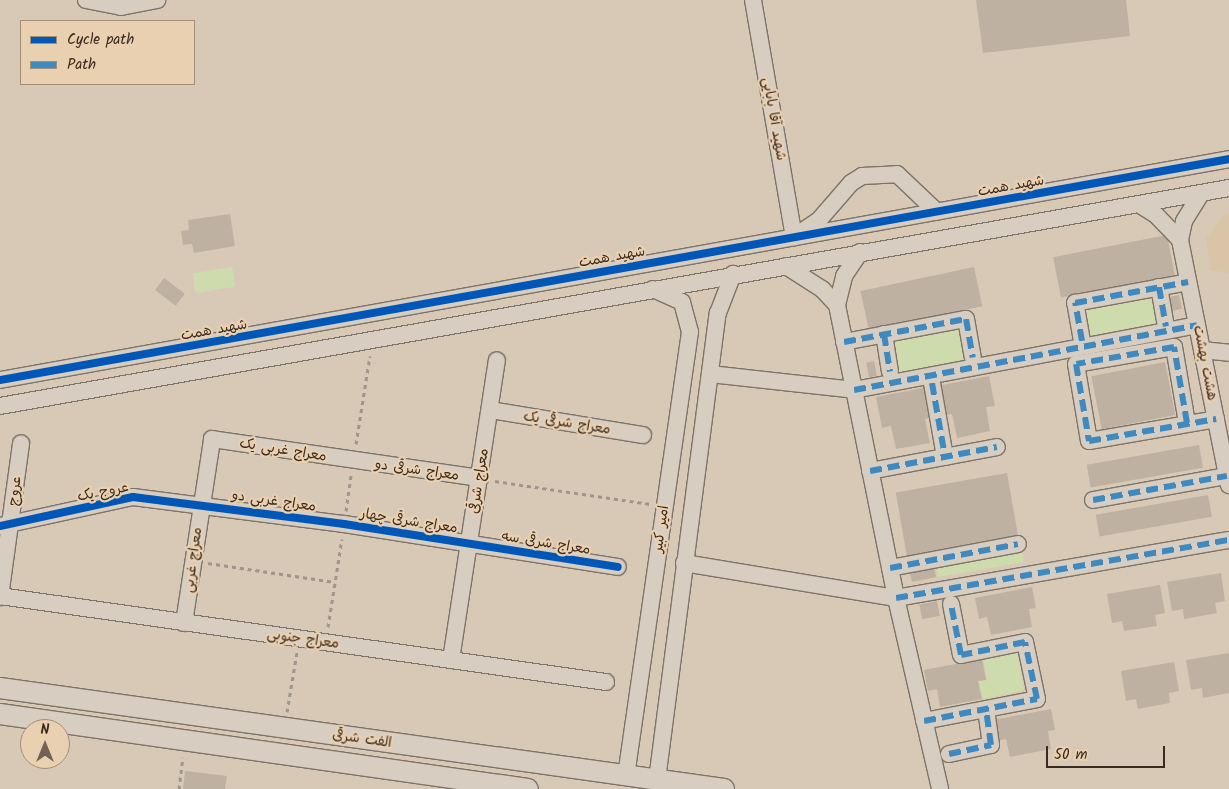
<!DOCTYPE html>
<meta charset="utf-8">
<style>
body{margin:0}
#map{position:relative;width:1229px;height:789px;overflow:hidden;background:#d8c9b6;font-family:Kalam,"Playpen Sans Arabic",sans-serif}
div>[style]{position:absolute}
.built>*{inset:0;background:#dac4a8}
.green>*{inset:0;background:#cedbad;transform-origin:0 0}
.building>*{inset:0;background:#beb1a1;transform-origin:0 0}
.path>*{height:3px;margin-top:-1.5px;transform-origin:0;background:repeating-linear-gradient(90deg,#9e968c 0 4px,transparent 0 8px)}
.roads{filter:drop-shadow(1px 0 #7d7367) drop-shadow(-1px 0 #7d7367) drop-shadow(0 1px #7d7367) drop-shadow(0 -1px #7d7367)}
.minor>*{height:16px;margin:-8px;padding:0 8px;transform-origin:8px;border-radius:8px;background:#d7cdc1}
.major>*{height:20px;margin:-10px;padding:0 10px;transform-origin:10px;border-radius:10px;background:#d7cdc1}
.quiet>*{height:6px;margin-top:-3px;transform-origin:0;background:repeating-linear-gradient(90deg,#3e89bf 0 12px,transparent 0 18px)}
.cycleway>*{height:8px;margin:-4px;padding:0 4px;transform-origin:4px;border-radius:4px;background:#0057b8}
span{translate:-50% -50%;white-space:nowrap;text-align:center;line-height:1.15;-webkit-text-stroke:4.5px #e9d0b1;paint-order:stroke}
.street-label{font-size:14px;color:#3b2a1e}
.legend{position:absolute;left:20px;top:20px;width:175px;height:65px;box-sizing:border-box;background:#e9d0b1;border:1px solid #a38e76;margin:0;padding:6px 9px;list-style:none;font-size:15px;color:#3b2a1e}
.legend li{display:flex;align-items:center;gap:10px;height:25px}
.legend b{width:25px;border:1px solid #a38e76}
.north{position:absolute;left:20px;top:719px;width:50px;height:50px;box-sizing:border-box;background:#e9d0b1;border:1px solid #a38e76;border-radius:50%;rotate:0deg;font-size:14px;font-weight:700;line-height:20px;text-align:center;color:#3b2a1e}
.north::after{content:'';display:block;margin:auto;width:18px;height:22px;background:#726253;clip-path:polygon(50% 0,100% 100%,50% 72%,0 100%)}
.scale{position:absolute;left:1046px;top:746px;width:119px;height:22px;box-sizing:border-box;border:2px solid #3b2a1e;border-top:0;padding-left:6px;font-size:15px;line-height:18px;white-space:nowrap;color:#3b2a1e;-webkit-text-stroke:4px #e9d0b1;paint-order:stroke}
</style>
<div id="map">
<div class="built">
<div style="clip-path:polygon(1229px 213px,1229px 273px,1210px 270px,1206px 239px,1224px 214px)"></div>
</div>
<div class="green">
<div style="left:232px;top:267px;width:20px;height:40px;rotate:81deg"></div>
<div style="left:1154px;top:296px;width:31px;height:70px;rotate:81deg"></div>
<div style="left:961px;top:327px;width:33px;height:70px;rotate:79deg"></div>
<div style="left:1022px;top:551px;width:11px;height:87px;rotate:80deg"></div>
<div style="clip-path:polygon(1017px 652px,1024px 690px,982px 699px,979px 681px,987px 680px,983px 659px)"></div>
</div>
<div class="building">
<div style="clip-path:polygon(976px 0,1126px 0,1130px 36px,983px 53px)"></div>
<div style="clip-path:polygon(230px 214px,235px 246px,194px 253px,192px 244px,183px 245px,181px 231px,189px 230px,188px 220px)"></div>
<div style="left:1167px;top:235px;width:41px;height:116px;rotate:79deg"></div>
<div style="left:974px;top:267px;width:40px;height:116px;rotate:78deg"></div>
<div style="left:164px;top:278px;width:26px;height:15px;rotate:37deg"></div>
<div style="left:1179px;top:295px;width:14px;height:13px;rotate:78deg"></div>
<div style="left:874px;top:361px;width:15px;height:8px;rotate:79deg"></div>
<div style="left:1165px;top:362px;width:54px;height:75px;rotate:79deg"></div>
<div style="clip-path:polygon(989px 376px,995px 406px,986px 407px,990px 431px,957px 438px,952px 414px,943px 416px,937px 386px)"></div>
<div style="clip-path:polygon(928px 387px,934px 417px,925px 419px,930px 443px,896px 449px,891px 426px,882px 428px,876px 397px)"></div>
<div style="left:1199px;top:445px;width:23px;height:114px;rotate:80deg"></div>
<div style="left:1007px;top:473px;width:66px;height:113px;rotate:80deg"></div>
<div style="left:1208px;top:495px;width:22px;height:114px;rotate:80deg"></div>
<div style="clip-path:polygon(909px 568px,934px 568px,936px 577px,912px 582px)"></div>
<div style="clip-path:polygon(1221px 573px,1225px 601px,1215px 603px,1217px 613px,1184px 619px,1183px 609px,1172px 611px,1167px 582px)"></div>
<div style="clip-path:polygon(1160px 585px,1165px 613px,1155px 615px,1157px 626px,1124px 631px,1122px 621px,1112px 623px,1107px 594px)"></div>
<div style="clip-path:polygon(1032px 587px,1036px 608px,1029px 609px,1032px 627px,991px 635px,987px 617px,979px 619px,975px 598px)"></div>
<div style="left:937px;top:601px;width:15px;height:18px;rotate:79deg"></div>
<div style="clip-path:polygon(1229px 653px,1229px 693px,1203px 698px,1202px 688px,1191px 690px,1186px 660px)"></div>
<div style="clip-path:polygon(982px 659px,986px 680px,978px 681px,982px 699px,940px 707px,937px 689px,928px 691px,924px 670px)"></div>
<div style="clip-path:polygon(1174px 662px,1179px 691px,1169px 693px,1170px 703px,1138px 709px,1136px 699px,1126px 701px,1121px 671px)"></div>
<div style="clip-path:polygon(1051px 709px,1055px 730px,1048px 731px,1051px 749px,1010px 757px,1006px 739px,997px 741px,993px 720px)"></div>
<div style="clip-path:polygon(185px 771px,227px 776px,225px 789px,183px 789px)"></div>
</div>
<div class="path">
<div style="left:356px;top:444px;width:89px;rotate:-81deg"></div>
<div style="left:495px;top:481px;width:157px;rotate:8.4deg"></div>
<div style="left:346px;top:511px;width:36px;rotate:-82deg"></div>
<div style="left:208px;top:563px;width:128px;rotate:8.5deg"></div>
<div style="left:328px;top:627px;width:89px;rotate:-81deg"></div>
<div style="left:287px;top:712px;width:61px;rotate:-80.5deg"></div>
<div style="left:179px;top:789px;width:32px;rotate:-83deg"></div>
</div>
<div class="roads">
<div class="minor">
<div style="left:86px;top:0;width:36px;rotate:11deg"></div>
<div style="left:121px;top:7px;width:37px;rotate:-11deg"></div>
<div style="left:753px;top:0;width:241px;rotate:80.2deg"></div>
<div style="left:794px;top:237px;width:30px;rotate:-34deg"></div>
<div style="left:819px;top:220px;width:49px;rotate:-49.1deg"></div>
<div style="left:851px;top:183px;width:13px;rotate:-32deg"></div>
<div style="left:862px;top:176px;width:35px;rotate:-3deg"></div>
<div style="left:897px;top:174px;width:55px;rotate:43.5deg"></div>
<div style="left:1140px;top:205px;width:19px;rotate:32deg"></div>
<div style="left:1156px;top:215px;width:35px;rotate:46deg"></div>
<div style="left:1180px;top:240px;width:19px;rotate:-78deg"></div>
<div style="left:1184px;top:221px;width:32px;rotate:-58deg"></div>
<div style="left:1180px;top:240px;width:250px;rotate:78.7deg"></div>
<div style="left:786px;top:266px;width:43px;rotate:32.6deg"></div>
<div style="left:822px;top:289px;width:22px;rotate:47deg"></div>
<div style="left:837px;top:305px;width:30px;rotate:-76deg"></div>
<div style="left:844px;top:276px;width:29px;rotate:-56deg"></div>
<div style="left:1159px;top:287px;width:40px;rotate:80deg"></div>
<div style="left:837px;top:305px;width:299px;rotate:78.6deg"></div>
<div style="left:896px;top:598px;width:196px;rotate:77deg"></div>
<div style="left:884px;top:334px;width:38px;rotate:81deg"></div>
<div style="left:1082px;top:341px;width:39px;rotate:-100deg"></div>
<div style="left:1075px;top:303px;width:115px;rotate:-10.5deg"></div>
<div style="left:844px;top:342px;width:124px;rotate:-10.7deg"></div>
<div style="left:966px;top:319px;width:39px;rotate:80deg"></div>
<div style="left:1202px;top:350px;width:27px;rotate:6deg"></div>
<div style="left:710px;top:374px;width:145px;rotate:6.3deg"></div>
<div style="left:854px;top:390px;width:349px;rotate:-10.7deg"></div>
<div style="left:0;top:380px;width:1249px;rotate:-10.19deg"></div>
<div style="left:932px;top:383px;width:75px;rotate:80deg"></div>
<div style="left:0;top:406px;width:1248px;rotate:-10.06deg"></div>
<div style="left:490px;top:410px;width:155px;rotate:9.3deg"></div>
<div style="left:1187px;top:423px;width:77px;rotate:-99.7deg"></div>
<div style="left:1174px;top:347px;width:99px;rotate:170.2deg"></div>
<div style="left:1076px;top:364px;width:78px;rotate:80.4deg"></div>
<div style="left:1089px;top:441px;width:129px;rotate:-9.8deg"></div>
<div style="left:870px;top:471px;width:129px;rotate:-10.7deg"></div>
<div style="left:1093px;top:500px;width:136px;rotate:-10.2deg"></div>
<div style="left:0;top:526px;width:136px;rotate:-12.3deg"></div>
<div style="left:133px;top:497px;width:213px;rotate:7.3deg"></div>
<div style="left:344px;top:524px;width:277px;rotate:8.9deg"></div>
<div style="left:684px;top:563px;width:215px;rotate:9.4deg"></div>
<div style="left:896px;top:598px;width:338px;rotate:-9.9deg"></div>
<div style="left:890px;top:568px;width:130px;rotate:-10.6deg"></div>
<div style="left:0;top:596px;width:612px;rotate:8.08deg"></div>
<div style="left:0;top:597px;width:155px;rotate:-82.2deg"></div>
<div style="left:184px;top:623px;width:186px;rotate:-81.3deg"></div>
<div style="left:212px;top:439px;width:271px;rotate:8.3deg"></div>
<div style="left:451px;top:660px;width:303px;rotate:-81.3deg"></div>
<div style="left:924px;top:721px;width:115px;rotate:-11deg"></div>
<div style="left:1037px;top:699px;width:58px;rotate:-101.9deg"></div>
<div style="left:1025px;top:642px;width:65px;rotate:168.5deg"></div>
<div style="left:961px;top:655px;width:52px;rotate:-101.1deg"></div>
<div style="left:949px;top:754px;width:43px;rotate:-12.1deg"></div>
<div style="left:991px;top:745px;width:36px;rotate:-98deg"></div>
<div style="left:626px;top:776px;width:449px;rotate:-81.8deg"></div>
<div style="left:690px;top:332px;width:31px;rotate:-105deg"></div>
<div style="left:682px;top:302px;width:32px;rotate:-156deg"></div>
<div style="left:657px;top:780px;width:471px;rotate:-82.6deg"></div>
<div style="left:718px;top:313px;width:42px;rotate:-69deg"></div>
</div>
<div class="major">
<div style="left:0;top:688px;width:731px;rotate:7.94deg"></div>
<div style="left:0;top:714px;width:533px;rotate:8.08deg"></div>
</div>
</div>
<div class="quiet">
<div style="left:1159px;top:287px;width:40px;rotate:80deg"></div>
<div style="left:884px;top:334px;width:38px;rotate:81deg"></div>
<div style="left:1082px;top:341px;width:39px;rotate:-100deg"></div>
<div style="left:1075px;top:303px;width:115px;rotate:-10.5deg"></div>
<div style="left:844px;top:342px;width:124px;rotate:-10.7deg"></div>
<div style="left:966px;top:319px;width:39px;rotate:80deg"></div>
<div style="left:932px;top:383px;width:75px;rotate:80deg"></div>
<div style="left:854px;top:390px;width:349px;rotate:-10.7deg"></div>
<div style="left:1187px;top:423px;width:77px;rotate:-99.7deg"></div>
<div style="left:1174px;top:347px;width:99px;rotate:170.2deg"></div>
<div style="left:1076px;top:364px;width:78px;rotate:80.4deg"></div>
<div style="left:1089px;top:441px;width:129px;rotate:-9.8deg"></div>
<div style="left:870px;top:471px;width:129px;rotate:-10.7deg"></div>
<div style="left:1093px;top:500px;width:136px;rotate:-10.2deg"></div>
<div style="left:890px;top:568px;width:130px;rotate:-10.6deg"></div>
<div style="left:896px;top:598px;width:338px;rotate:-9.9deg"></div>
<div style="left:924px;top:721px;width:115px;rotate:-11deg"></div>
<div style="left:1037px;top:699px;width:58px;rotate:-101.9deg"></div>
<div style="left:1025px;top:642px;width:65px;rotate:168.5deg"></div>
<div style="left:961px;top:655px;width:52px;rotate:-101.1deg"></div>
<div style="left:949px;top:754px;width:43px;rotate:-12.1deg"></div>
<div style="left:991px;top:745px;width:36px;rotate:-98deg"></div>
</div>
<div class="cycleway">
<div style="left:0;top:380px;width:1249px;rotate:-10.19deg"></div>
<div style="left:0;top:526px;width:136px;rotate:-12.3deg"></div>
<div style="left:133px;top:497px;width:213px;rotate:7.3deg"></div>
<div style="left:344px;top:524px;width:277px;rotate:8.9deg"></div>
</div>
<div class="street-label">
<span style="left:774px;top:119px;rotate:80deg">شهید آقا بابایی</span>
<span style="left:1011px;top:186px;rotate:-10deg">شهید همت</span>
<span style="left:612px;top:257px;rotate:-10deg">شهید همت</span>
<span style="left:214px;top:330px;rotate:-10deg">شهید همت</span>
<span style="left:1205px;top:363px;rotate:79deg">هشت بهشت</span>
<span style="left:567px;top:423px;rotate:9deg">معراج شرقی یک</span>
<span style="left:283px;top:450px;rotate:9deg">معراج غربی یک</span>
<span style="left:417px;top:470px;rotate:8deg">معراج شرقی دو</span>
<span style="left:479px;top:481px;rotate:-81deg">معراج شرقی</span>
<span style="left:15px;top:491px;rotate:-83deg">عروج</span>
<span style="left:103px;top:492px;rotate:-11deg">عروج یک</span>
<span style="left:274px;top:501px;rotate:8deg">معراج غربی دو</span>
<span style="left:409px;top:521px;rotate:9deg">معراج شرقی چهار</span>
<span style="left:661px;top:529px;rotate:-82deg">امیر کبیر</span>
<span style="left:546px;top:543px;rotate:9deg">معراج شرقی سه</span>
<span style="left:193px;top:560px;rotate:-82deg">معراج غربی</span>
<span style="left:303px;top:639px;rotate:8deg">معراج جنوبی</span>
<span style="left:362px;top:739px;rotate:8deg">الفت شرقی</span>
</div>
<ul class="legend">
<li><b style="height:6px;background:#0057b8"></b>Cycle path</li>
<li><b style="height:6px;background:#3e89bf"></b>Path</li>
</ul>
<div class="north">N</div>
<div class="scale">50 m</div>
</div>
